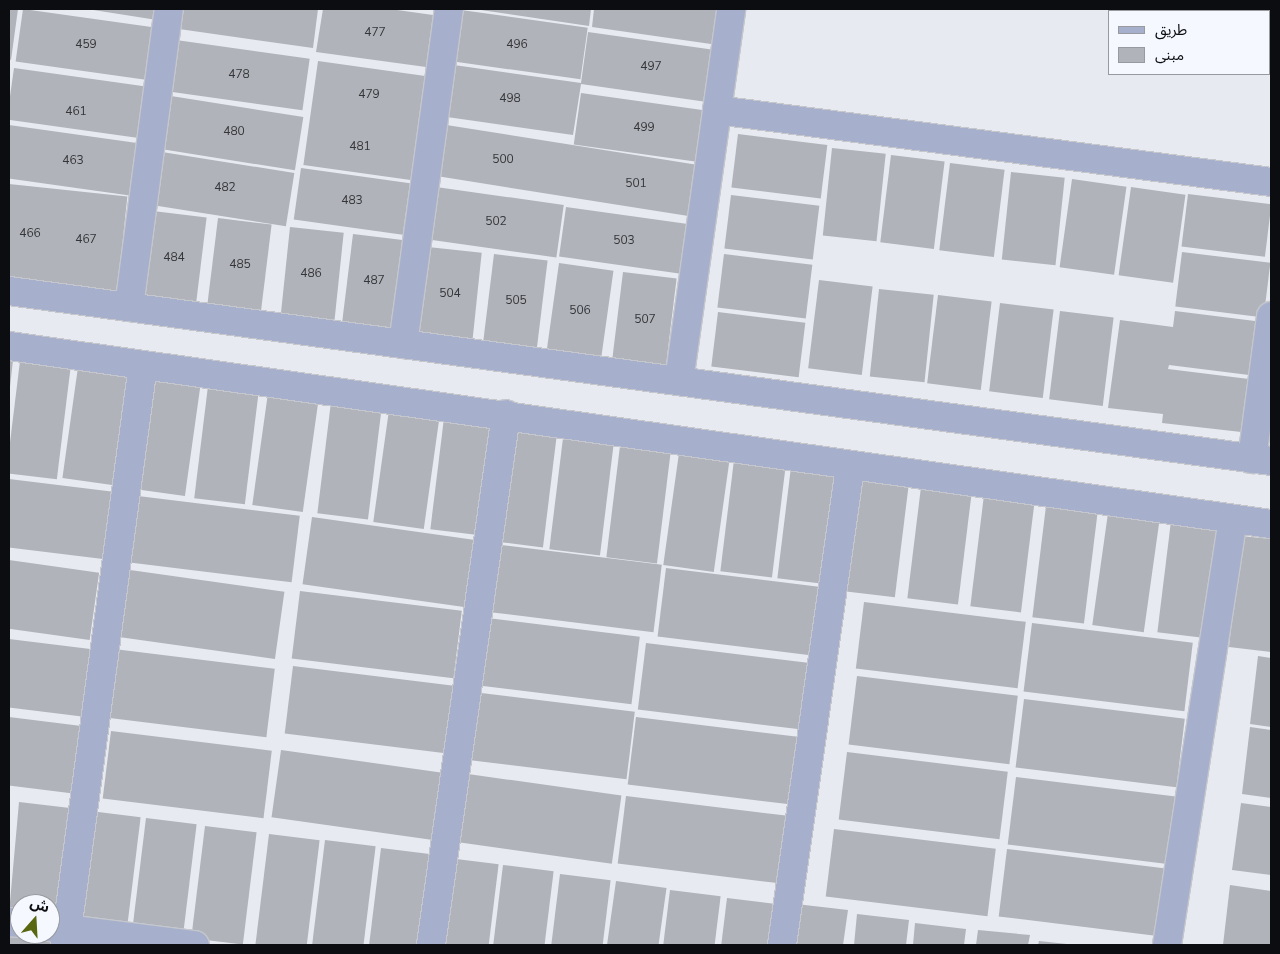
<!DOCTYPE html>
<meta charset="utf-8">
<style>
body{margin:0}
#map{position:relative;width:1280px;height:954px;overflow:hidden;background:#e8eaf1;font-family:"Nunito Sans","Noto Sans Arabic",sans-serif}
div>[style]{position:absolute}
.building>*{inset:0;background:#b0b3b9;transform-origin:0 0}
.roads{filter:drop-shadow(1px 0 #c5c7cd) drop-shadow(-1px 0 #c5c7cd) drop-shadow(0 1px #c5c7cd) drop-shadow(0 -1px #c5c7cd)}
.minor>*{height:28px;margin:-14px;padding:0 14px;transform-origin:14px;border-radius:14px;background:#a6b0cc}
span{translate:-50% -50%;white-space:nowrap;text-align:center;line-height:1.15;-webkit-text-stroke:4px #f5f8ff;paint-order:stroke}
.number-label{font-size:12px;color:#35363a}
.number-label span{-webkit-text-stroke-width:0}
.frame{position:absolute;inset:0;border:10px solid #0c0d10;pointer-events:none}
.legend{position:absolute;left:1108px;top:10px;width:162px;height:65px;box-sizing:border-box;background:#f5f8ff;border:1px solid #989a9f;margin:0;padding:6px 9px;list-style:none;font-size:15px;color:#0c0d10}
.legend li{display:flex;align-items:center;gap:10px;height:25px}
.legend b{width:25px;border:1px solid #989a9f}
.north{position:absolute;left:10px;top:894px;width:50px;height:50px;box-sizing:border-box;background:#f5f8ff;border:1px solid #989a9f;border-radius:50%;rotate:19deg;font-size:14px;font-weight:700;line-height:20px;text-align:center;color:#0c0d10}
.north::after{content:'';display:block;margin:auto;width:18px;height:22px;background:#586710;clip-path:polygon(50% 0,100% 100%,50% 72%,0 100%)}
</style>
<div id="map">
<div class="building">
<div style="clip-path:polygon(9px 9px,18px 9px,11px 60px,9px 59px)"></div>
<div style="left:23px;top:9px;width:135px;height:53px;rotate:8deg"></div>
<div style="clip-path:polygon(87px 9px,159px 9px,157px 20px)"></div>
<div style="clip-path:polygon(182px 9px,318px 9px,313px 48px,179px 29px)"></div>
<div style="clip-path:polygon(323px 9px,390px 9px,433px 15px,426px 67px,316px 52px)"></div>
<div style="left:454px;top:9px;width:135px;height:52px;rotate:8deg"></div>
<div style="clip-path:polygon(474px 9px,591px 9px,589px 26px)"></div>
<div style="clip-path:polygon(594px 9px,730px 9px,725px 46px,592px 27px)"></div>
<div style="clip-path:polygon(588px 32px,722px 51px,714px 103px,581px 84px,573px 135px,440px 116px,447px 64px,581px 83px)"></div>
<div style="left:176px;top:40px;width:135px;height:52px;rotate:8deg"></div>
<div style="left:318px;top:61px;width:110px;height:105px;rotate:8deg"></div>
<div style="left:14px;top:68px;width:135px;height:52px;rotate:8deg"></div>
<div style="left:581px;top:93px;width:135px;height:52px;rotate:8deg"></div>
<div style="left:171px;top:96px;width:134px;height:54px;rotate:9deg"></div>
<div style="left:440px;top:124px;width:271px;height:52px;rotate:9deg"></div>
<div style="left:9px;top:125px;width:131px;height:53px;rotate:8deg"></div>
<div style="left:738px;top:134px;width:90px;height:54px;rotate:7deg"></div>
<div style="left:832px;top:148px;width:54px;height:88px;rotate:6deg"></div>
<div style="left:162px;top:152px;width:134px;height:54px;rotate:9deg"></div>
<div style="left:891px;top:155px;width:54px;height:88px;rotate:7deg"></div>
<div style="left:950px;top:163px;width:55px;height:88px;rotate:7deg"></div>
<div style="left:301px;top:168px;width:110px;height:52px;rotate:8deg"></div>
<div style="left:1011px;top:172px;width:54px;height:88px;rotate:6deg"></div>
<div style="left:1072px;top:179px;width:55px;height:89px;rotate:8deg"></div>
<div style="left:9px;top:184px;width:119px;height:95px;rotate:6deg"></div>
<div style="left:436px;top:187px;width:129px;height:53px;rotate:8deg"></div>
<div style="left:1131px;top:187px;width:55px;height:89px;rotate:8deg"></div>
<div style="left:1188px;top:194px;width:84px;height:53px;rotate:7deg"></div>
<div style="left:731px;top:195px;width:89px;height:54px;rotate:7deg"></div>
<div style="left:566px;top:207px;width:123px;height:50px;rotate:8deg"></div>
<div style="left:153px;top:211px;width:54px;height:89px;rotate:7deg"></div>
<div style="left:218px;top:218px;width:54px;height:88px;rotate:7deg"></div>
<div style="left:290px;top:227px;width:54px;height:88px;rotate:6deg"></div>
<div style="left:353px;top:234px;width:54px;height:88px;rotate:7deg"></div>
<div style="left:428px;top:247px;width:54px;height:88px;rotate:6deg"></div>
<div style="left:1182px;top:252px;width:89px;height:55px;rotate:7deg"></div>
<div style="left:494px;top:254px;width:54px;height:89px;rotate:7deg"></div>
<div style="left:724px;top:254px;width:89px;height:54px;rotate:7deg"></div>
<div style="left:559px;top:263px;width:55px;height:89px;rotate:8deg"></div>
<div style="left:623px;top:272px;width:54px;height:89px;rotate:7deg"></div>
<div style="left:819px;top:280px;width:54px;height:89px;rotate:7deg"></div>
<div style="left:879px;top:289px;width:55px;height:88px;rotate:6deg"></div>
<div style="left:938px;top:295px;width:54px;height:89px;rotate:7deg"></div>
<div style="left:1000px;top:303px;width:54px;height:89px;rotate:7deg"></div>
<div style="left:1060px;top:311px;width:54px;height:89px;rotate:7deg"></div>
<div style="clip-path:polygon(1175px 311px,1263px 322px,1257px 376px,1169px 365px,1168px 369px,1257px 380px,1250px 433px,1162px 423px,1163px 414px,1108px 408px,1120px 320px,1173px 327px)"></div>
<div style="left:718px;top:312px;width:88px;height:55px;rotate:7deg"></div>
<div style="clip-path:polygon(9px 359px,13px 360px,10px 387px,9px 387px)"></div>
<div style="left:20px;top:361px;width:51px;height:113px;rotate:7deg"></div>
<div style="left:78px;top:367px;width:52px;height:112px;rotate:8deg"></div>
<div style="left:150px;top:378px;width:51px;height:112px;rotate:8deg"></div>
<div style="left:208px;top:386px;width:51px;height:113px;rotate:7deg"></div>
<div style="left:268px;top:393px;width:51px;height:113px;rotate:8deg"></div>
<div style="left:331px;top:402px;width:51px;height:112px;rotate:7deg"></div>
<div style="left:389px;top:410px;width:51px;height:113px;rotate:8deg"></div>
<div style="left:444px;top:418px;width:52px;height:112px;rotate:7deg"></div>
<div style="left:506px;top:430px;width:51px;height:112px;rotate:7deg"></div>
<div style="left:563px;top:438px;width:51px;height:112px;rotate:7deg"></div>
<div style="left:620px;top:446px;width:51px;height:112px;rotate:7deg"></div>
<div style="left:679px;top:453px;width:51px;height:113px;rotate:8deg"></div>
<div style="left:734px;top:460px;width:52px;height:112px;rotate:7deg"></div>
<div style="left:791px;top:467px;width:52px;height:112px;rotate:7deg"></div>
<div style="left:9px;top:479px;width:103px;height:68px;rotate:7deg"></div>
<div style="left:858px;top:479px;width:51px;height:113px;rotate:7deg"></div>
<div style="left:921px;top:487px;width:51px;height:112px;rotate:7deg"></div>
<div style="left:984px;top:495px;width:51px;height:112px;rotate:7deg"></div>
<div style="left:138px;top:496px;width:163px;height:67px;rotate:7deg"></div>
<div style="left:1046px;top:506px;width:52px;height:112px;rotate:7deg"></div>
<div style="left:1108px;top:513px;width:52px;height:113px;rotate:8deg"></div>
<div style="left:312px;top:517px;width:163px;height:68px;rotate:8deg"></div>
<div style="left:1171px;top:521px;width:52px;height:112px;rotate:7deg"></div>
<div style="clip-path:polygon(1241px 536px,1271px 539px,1271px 652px,1229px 647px)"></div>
<div style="left:501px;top:545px;width:162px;height:68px;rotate:7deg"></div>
<div style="left:9px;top:560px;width:91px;height:68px;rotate:8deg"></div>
<div style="left:666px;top:568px;width:162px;height:69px;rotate:7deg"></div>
<div style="left:123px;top:569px;width:163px;height:68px;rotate:8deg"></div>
<div style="left:300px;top:591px;width:163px;height:68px;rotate:7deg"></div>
<div style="left:864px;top:602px;width:163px;height:67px;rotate:7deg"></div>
<div style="left:479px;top:617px;width:162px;height:68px;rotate:7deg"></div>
<div style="left:1032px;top:623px;width:162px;height:69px;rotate:7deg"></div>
<div style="left:9px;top:639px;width:86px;height:68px;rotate:7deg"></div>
<div style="left:646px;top:643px;width:163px;height:67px;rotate:7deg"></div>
<div style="left:114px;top:649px;width:162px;height:69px;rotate:7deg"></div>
<div style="clip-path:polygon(1258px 656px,1271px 658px,1271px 727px,1250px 724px)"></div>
<div style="left:293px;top:666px;width:162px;height:68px;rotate:7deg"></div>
<div style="left:857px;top:676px;width:162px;height:69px;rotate:7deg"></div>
<div style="left:473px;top:692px;width:163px;height:68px;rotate:7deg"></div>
<div style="left:1024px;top:699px;width:162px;height:69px;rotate:7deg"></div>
<div style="left:9px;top:717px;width:75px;height:68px;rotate:7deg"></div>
<div style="left:636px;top:717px;width:163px;height:68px;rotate:7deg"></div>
<div style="clip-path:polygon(1250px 727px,1271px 730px,1271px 798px,1242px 794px)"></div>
<div style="left:111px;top:731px;width:162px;height:68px;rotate:7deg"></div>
<div style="left:281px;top:750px;width:163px;height:68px;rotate:8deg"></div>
<div style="left:847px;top:752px;width:162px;height:68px;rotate:7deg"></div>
<div style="left:461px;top:773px;width:162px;height:69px;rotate:8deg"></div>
<div style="left:1016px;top:777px;width:163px;height:68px;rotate:7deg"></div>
<div style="left:626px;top:796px;width:163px;height:68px;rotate:7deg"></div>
<div style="clip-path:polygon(19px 802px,70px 808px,57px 919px,50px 918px,50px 904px,20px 904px,20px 914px,9px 913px)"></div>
<div style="clip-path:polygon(1241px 803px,1271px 807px,1271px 875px,1232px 870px)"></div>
<div style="left:90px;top:811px;width:51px;height:112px;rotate:7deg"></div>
<div style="left:146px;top:818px;width:51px;height:112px;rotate:7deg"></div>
<div style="left:205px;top:826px;width:52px;height:113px;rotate:7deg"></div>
<div style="left:834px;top:829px;width:163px;height:68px;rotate:7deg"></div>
<div style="left:269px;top:834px;width:51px;height:112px;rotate:7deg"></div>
<div style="left:325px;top:840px;width:51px;height:106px;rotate:7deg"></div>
<div style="left:381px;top:848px;width:51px;height:98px;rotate:7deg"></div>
<div style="left:1007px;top:849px;width:162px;height:68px;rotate:7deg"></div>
<div style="left:448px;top:858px;width:51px;height:88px;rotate:7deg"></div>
<div style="left:503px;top:865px;width:51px;height:81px;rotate:7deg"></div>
<div style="left:560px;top:874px;width:51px;height:71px;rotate:7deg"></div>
<div style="left:616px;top:881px;width:51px;height:64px;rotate:8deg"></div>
<div style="clip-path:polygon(1230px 885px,1271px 891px,1271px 945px,1223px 945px)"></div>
<div style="left:670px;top:890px;width:51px;height:55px;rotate:7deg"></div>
<div style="left:727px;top:898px;width:51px;height:47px;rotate:7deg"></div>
<div style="clip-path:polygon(796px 904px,848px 910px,843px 945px,792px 945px)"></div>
<div style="clip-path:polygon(857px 914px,909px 920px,906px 945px,854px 945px)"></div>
<div style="clip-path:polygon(915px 923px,966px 929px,964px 945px,913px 945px)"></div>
<div style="clip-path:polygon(978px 930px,1030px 935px,1028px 945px,976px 945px)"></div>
<div style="clip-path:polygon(9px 933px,50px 934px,59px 945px,9px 945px)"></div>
<div style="clip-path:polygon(1039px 941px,1067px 944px,1067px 945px,1038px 945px)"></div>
</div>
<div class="roads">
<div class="minor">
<div style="left:717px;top:110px;width:559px;rotate:7.4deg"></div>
<div style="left:9px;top:291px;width:1273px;rotate:7.67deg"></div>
<div style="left:129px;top:307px;width:301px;rotate:-82.4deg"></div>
<div style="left:403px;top:344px;width:338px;rotate:-82.2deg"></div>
<div style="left:9px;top:346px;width:1274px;rotate:8.03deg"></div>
<div style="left:679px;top:381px;width:376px;rotate:-82deg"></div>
<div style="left:1252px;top:459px;width:144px;rotate:-82.4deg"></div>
<div style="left:9px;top:922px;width:11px;rotate:5deg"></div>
<div style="left:50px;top:927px;width:146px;rotate:7.1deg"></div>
<div style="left:65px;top:945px;width:585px;rotate:-82.34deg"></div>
<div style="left:431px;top:945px;width:536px;rotate:-81.96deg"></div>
<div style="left:782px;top:945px;width:485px;rotate:-81.9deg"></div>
<div style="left:1167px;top:945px;width:431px;rotate:-81.2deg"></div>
</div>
</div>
<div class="number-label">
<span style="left:375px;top:33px">477</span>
<span style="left:86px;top:45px">459</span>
<span style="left:517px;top:45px">496</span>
<span style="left:651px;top:67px">497</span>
<span style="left:239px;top:75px">478</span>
<span style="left:369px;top:95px">479</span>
<span style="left:510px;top:99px">498</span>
<span style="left:76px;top:112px">461</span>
<span style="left:644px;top:128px">499</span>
<span style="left:234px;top:132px">480</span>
<span style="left:360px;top:147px">481</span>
<span style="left:503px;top:160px">500</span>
<span style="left:73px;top:161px">463</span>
<span style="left:636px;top:184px">501</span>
<span style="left:225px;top:188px">482</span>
<span style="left:352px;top:201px">483</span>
<span style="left:496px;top:222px">502</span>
<span style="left:30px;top:234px">466</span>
<span style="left:86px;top:240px">467</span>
<span style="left:624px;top:241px">503</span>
<span style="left:174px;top:258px">484</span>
<span style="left:240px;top:265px">485</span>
<span style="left:311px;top:274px">486</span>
<span style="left:374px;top:281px">487</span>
<span style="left:450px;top:294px">504</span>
<span style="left:516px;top:301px">505</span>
<span style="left:580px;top:311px">506</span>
<span style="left:645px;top:320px">507</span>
</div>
<div class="frame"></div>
<ul class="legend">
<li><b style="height:6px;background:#a6b0cc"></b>طريق</li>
<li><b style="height:14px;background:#b0b3b9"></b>مبنى</li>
</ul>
<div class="north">ش</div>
</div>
